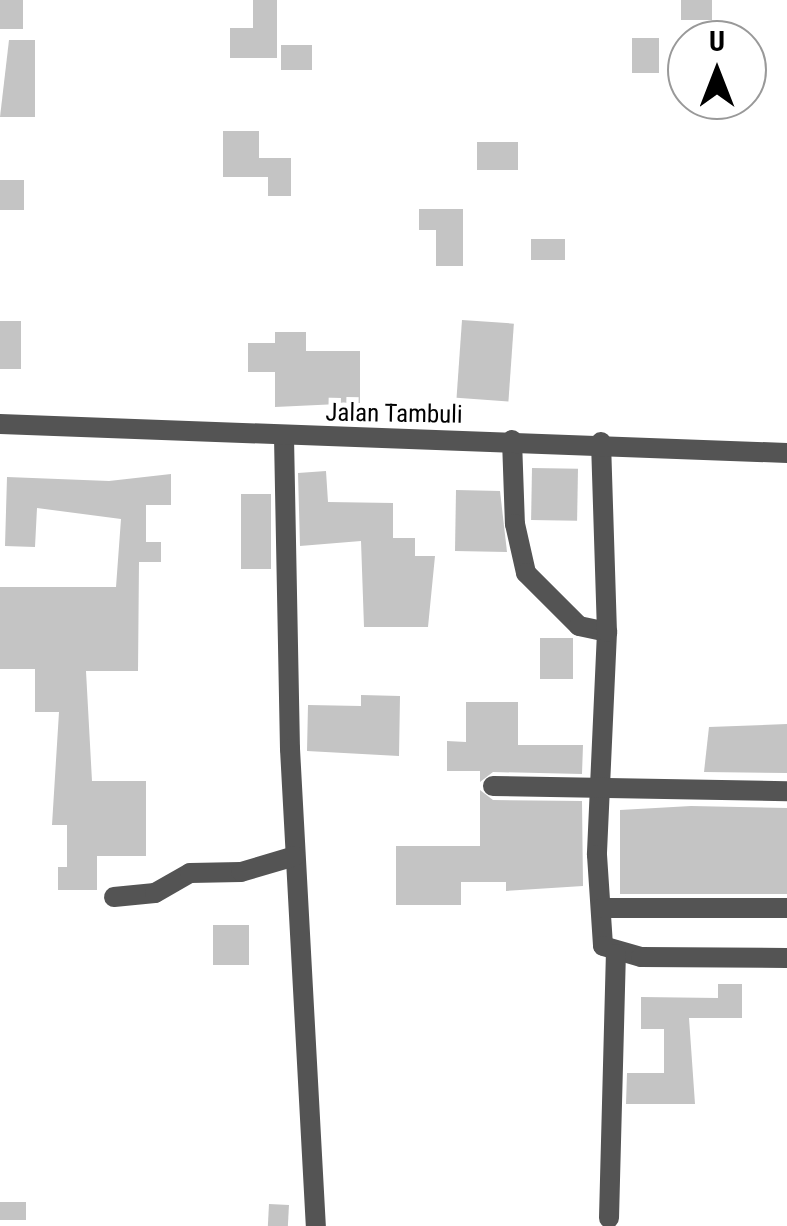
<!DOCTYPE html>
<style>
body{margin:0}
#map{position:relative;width:787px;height:1226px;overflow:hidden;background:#fff;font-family:"Roboto Condensed",sans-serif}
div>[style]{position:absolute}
.building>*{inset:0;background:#c4c4c4;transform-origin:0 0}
.minor>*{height:20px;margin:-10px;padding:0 10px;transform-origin:10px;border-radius:10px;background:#545454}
.tertiary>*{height:20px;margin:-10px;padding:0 10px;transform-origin:10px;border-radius:10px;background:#545454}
span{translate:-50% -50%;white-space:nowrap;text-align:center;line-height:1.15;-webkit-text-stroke:10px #fff;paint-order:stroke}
.street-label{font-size:25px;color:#000}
.north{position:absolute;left:667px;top:20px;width:100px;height:100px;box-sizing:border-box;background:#fff;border:2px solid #999;border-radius:50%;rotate:0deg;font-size:28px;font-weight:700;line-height:40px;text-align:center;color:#000}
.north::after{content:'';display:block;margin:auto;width:35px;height:45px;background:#000;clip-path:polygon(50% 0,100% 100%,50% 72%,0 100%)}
</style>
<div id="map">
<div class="building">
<div style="left:0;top:0;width:23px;height:29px"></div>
<div style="clip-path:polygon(253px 0,277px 0,277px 58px,230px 58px,230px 28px,253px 28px)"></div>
<div style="left:681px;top:0;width:31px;height:20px"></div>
<div style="left:632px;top:38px;width:27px;height:35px"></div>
<div style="clip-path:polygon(9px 40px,35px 40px,35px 117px,0 117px)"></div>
<div style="left:281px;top:45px;width:31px;height:25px"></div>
<div style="clip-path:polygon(223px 131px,259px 131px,259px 158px,291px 158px,291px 196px,268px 196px,268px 177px,223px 177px)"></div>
<div style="left:477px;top:142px;width:41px;height:28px"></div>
<div style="left:0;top:180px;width:24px;height:30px"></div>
<div style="clip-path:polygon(419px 209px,463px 209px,463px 266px,436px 266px,436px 230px,419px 230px)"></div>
<div style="left:531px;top:239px;width:34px;height:21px"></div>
<div style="left:462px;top:320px;width:52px;height:78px;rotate:4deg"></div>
<div style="left:0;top:321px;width:21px;height:48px"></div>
<div style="clip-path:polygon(275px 332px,306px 332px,306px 351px,360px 351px,360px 403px,275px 407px,275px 372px,248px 372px,248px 343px,275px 343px)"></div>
<div style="left:532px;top:468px;width:46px;height:52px;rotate:1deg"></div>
<div style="clip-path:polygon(326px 471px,328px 502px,393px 503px,393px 538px,415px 538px,415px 556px,435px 556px,428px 627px,364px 627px,361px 541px,300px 546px,298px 473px)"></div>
<div style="clip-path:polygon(171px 474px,171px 505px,146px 505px,146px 542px,161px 542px,161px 562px,139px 562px,138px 671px,86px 671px,92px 781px,146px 781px,146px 856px,97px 856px,97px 890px,58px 890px,58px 867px,67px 867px,67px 825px,52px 825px,59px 712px,35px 712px,35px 669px,0 669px,0 587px,116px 587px,121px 519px,37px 508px,35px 547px,5px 546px,7px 477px,109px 481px)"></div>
<div style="clip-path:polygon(456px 490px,500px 491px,507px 552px,455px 551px)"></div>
<div style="left:241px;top:494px;width:30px;height:75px"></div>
<div style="left:540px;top:638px;width:33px;height:41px"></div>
<div style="clip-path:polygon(361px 695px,400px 696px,399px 756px,307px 751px,308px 705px,361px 706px)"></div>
<div style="clip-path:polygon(466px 702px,518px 702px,518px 745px,583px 745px,582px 774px,493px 772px,480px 782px,480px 771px,447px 771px,447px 741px,466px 742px)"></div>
<div style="clip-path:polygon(787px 724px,787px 773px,704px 772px,709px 727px)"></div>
<div style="clip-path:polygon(480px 790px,493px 800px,582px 801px,583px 886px,506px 891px,506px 882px,461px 882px,461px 905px,396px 905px,396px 846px,480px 846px)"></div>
<div style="clip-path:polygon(691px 806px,787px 808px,787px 894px,620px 894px,620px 810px)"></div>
<div style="left:213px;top:925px;width:36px;height:40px"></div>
<div style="clip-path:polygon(718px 984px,742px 984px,742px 1018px,689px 1018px,695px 1104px,626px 1104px,627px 1073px,664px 1073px,664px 1029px,641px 1029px,641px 997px,718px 998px)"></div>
<div style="left:0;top:1202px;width:26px;height:18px"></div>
<div style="left:269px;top:1204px;width:20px;height:22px;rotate:3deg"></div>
</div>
<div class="minor">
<div style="left:284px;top:437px;width:312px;rotate:88.9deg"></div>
<div style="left:290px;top:749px;width:478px;rotate:86.9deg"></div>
<div style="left:512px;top:440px;width:84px;rotate:88deg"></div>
<div style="left:515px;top:524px;width:50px;rotate:77.3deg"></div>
<div style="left:526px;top:573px;width:75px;rotate:45deg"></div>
<div style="left:579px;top:626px;width:29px;rotate:12deg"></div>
<div style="left:607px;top:632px;width:223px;rotate:92.6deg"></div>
<div style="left:597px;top:855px;width:91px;rotate:86.2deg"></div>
<div style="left:603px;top:946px;width:40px;rotate:16deg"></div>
<div style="left:641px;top:957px;width:146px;rotate:0.4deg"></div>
<div style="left:601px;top:442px;width:190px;rotate:88.2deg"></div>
<div style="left:493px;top:786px;width:294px;rotate:1deg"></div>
<div style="left:114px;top:897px;width:41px;rotate:-5.6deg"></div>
<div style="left:155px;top:893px;width:40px;rotate:-29.7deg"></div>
<div style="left:190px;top:873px;width:51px;rotate:-1.1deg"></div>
<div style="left:241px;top:872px;width:56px;rotate:-16.5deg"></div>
<div style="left:602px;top:908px;width:185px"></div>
<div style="left:609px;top:1218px;width:264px;rotate:-88.5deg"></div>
</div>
<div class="tertiary">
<div style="left:0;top:424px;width:788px;rotate:2.11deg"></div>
</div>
<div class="street-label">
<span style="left:394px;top:414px;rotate:1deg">Jalan Tambuli</span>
</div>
<div class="north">U</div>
</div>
